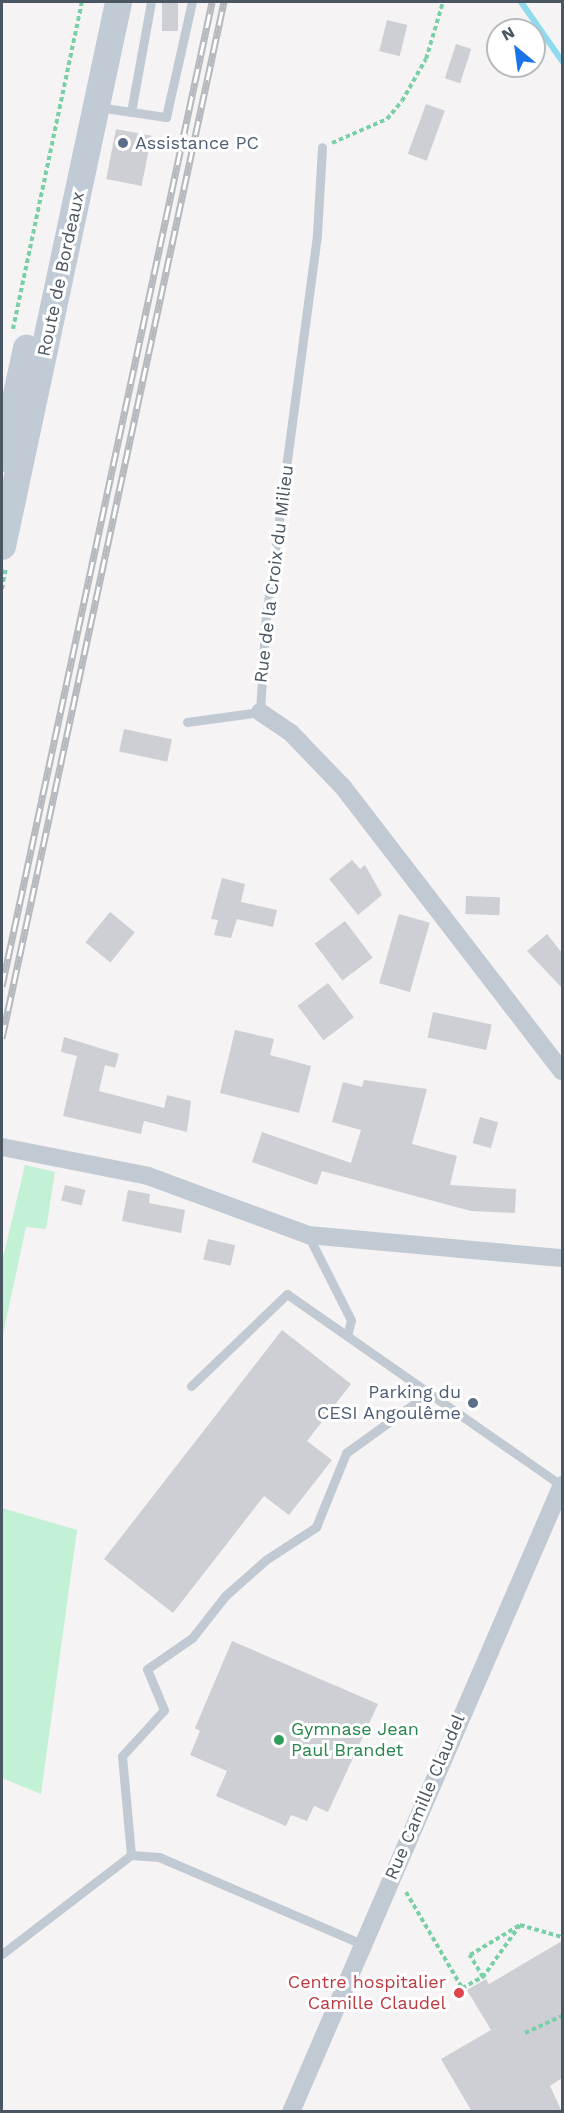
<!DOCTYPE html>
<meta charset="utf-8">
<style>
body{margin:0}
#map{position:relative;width:564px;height:2113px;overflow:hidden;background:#f5f3f3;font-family:"Work Sans",sans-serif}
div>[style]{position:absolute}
.green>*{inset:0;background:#c3f1d5}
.stream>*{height:6px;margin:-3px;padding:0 3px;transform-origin:3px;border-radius:3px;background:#90daee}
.building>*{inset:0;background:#cdcfd5;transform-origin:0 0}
.path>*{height:4px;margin-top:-2px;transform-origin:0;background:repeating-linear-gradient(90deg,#7ad0a6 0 4.5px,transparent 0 7.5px)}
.lane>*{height:9px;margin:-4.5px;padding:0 4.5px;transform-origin:4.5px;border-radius:4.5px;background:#c1cad2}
.street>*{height:18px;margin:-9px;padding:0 9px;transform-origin:9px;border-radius:9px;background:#c1cad2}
.secondary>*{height:27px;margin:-13.5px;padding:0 13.5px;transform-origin:13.5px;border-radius:13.5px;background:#c1cbd6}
.rail>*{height:7px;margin-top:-3.5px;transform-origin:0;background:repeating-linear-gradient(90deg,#fff 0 14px,#b5b8bd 0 28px);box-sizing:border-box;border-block:2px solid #b5b8bd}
.dots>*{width:16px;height:16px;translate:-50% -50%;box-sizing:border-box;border:3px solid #fff;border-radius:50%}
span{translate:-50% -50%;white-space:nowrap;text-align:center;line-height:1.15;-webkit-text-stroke:6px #fff;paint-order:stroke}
.service-label{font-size:18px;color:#4e5e75}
.left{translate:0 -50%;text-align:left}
.right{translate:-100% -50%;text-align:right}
.street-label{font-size:18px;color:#4a5661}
.leisure-label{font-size:18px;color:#27864d}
.health-label{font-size:18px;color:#be3a42}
.frame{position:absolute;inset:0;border:3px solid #4a5661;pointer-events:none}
.north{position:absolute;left:486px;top:18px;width:60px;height:60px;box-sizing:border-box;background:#fff;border:2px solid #b7bbc0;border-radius:50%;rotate:331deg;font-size:16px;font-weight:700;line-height:24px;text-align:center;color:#4a5661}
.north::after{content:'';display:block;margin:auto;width:21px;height:27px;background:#1a73e8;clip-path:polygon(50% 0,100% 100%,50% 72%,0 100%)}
</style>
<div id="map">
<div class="green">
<div style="clip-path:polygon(25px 1165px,55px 1172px,46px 1229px,26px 1227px,2px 1339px,2px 1262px)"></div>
<div style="clip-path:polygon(2px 1508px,77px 1530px,41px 1794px,2px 1778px)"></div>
</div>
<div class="stream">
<div style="left:521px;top:2px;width:72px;rotate:55.2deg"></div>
</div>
<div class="building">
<div style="left:162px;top:2px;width:16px;height:29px"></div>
<div style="left:387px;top:20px;width:21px;height:32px;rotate:14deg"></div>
<div style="left:456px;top:44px;width:16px;height:36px;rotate:18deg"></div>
<div style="left:426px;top:104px;width:20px;height:53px;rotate:20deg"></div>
<div style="left:116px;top:129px;width:36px;height:51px;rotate:11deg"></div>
<div style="left:124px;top:729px;width:49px;height:23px;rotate:12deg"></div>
<div style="clip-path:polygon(352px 860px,360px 869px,365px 865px,382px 895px,358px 915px,329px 879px)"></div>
<div style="clip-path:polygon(222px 878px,245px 884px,241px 902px,277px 910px,273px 927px,237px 919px,231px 938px,214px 935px,218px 920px,211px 919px)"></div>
<div style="left:466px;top:896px;width:34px;height:18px;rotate:2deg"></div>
<div style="left:110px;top:912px;width:32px;height:39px;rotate:39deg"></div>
<div style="left:399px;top:914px;width:32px;height:72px;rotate:16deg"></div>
<div style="left:345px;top:921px;width:46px;height:38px;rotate:53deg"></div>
<div style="clip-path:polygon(547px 934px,562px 953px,562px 988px,527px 951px)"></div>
<div style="left:328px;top:983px;width:43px;height:38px;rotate:53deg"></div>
<div style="left:433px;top:1012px;width:60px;height:26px;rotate:12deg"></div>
<div style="clip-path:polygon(235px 1030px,274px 1039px,270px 1055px,311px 1066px,299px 1113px,220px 1093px)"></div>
<div style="clip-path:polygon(64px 1037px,119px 1054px,115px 1068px,105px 1065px,99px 1091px,164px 1108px,167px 1095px,191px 1101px,187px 1132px,144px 1121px,141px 1134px,63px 1116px,77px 1056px,61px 1052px)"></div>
<div style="clip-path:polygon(364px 1080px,427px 1089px,412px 1144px,457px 1156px,450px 1185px,516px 1189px,515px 1213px,471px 1211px,322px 1171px,317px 1185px,252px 1162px,262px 1132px,351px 1163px,361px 1130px,332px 1122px,343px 1082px,362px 1087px)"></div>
<div style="left:480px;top:1117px;width:19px;height:27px;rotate:16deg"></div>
<div style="left:65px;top:1185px;width:21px;height:16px;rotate:14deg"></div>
<div style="clip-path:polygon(128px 1190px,150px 1194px,149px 1203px,185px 1210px,181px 1233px,122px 1221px)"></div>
<div style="left:208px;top:1239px;width:28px;height:21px;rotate:13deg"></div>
<div style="clip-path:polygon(282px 1330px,351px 1384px,307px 1441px,332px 1460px,289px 1515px,264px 1496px,173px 1613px,104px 1559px)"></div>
<div style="clip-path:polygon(232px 1641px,378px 1704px,328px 1812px,314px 1806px,307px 1821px,291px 1815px,286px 1826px,216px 1796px,227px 1771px,190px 1755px,200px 1731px,195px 1728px)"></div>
<div style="clip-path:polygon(562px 1941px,562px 2078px,550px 2086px,562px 2112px,472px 2112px,441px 2059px,491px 2030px,467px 1990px,486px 1979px,489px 1984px)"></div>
</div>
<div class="path">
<div style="left:332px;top:143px;width:60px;rotate:-23.6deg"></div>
<div style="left:387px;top:119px;width:23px;rotate:-50deg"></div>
<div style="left:402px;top:101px;width:48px;rotate:-60.3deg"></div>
<div style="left:426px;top:59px;width:59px;rotate:-73.4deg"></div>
<div style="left:13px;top:329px;width:334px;rotate:-78.1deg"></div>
<div style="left:2px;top:589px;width:22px;rotate:-80deg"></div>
<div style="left:406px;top:1892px;width:111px;rotate:59.7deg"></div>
<div style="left:462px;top:1988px;width:24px;rotate:-28deg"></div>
<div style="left:520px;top:1925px;width:64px;rotate:125.4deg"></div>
<div style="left:483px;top:1977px;width:26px;rotate:-121deg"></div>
<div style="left:470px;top:1955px;width:58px;rotate:-31deg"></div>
<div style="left:520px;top:1925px;width:44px;rotate:15.9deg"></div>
<div style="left:525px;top:2033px;width:41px;rotate:-24.7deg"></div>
</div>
<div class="lane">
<div style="left:98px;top:107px;width:69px;rotate:8.4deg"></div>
<div style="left:166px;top:117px;width:118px;rotate:-77.3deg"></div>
<div style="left:131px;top:112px;width:112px;rotate:-79.7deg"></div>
<div style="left:187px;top:722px;width:74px;rotate:-7.8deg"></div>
<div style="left:260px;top:712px;width:87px;rotate:-86.7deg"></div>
<div style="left:265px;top:625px;width:394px;rotate:-82.4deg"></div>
<div style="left:317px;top:234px;width:87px;rotate:-86.7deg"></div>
<div style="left:308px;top:1235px;width:95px;rotate:63.2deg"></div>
<div style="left:351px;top:1320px;width:16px;rotate:104deg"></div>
<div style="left:191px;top:1386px;width:133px;rotate:-43.8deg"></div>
<div style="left:287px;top:1294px;width:335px;rotate:34.9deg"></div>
<div style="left:131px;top:1855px;width:99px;rotate:-95.2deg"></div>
<div style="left:122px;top:1756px;width:62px;rotate:-47.6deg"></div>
<div style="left:164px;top:1710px;width:44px;rotate:-112.5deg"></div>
<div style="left:147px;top:1669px;width:55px;rotate:-34.6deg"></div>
<div style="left:192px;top:1638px;width:53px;rotate:-51.8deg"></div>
<div style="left:225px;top:1596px;width:56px;rotate:-41.4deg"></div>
<div style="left:267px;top:1559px;width:59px;rotate:-33.1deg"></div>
<div style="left:316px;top:1527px;width:80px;rotate:-67.9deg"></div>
<div style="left:346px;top:1453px;width:102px;rotate:-35.9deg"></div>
<div style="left:2px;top:1954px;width:163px;rotate:-37.5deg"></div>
<div style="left:131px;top:1855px;width:28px;rotate:4deg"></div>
<div style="left:159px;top:1857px;width:221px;rotate:23.2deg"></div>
</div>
<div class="street">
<div style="left:260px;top:712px;width:36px;rotate:34deg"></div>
<div style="left:290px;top:732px;width:76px;rotate:46.1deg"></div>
<div style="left:343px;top:787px;width:359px;rotate:52.4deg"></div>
<div style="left:2px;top:1147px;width:149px;rotate:11.2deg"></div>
<div style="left:148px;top:1176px;width:171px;rotate:20.2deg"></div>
<div style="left:308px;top:1235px;width:255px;rotate:5.2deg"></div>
<div style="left:291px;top:2112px;width:683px;rotate:-66.63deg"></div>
</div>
<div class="secondary">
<div style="left:2px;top:458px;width:113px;rotate:-77.7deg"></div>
<div style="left:2px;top:546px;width:556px;rotate:-77.96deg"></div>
</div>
<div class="rail">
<div style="left:2px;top:986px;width:1006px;rotate:-77.95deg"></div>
<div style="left:2px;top:1038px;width:1060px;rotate:-77.91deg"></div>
</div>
<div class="dots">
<div style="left:123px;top:143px;background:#5c6f8a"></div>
<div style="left:473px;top:1403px;background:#5c6f8a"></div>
<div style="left:279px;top:1740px;background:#2e9e5b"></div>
<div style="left:459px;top:1993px;background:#e0444e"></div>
</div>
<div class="service-label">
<span class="left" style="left:135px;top:143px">Assistance PC</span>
<span class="right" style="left:461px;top:1403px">Parking du<br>CESI Angoulême</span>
</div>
<div class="street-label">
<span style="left:61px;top:274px;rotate:-78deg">Route de Bordeaux</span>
<span style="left:274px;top:574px;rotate:-83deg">Rue de la Croix du Milieu</span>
<span style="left:425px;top:1797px;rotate:-67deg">Rue Camille Claudel</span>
</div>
<div class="leisure-label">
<span class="left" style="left:291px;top:1740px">Gymnase Jean<br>Paul Brandet</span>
</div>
<div class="health-label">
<span class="right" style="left:446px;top:1993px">Centre hospitalier<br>Camille Claudel</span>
</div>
<div class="frame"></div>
<div class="north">N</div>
</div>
